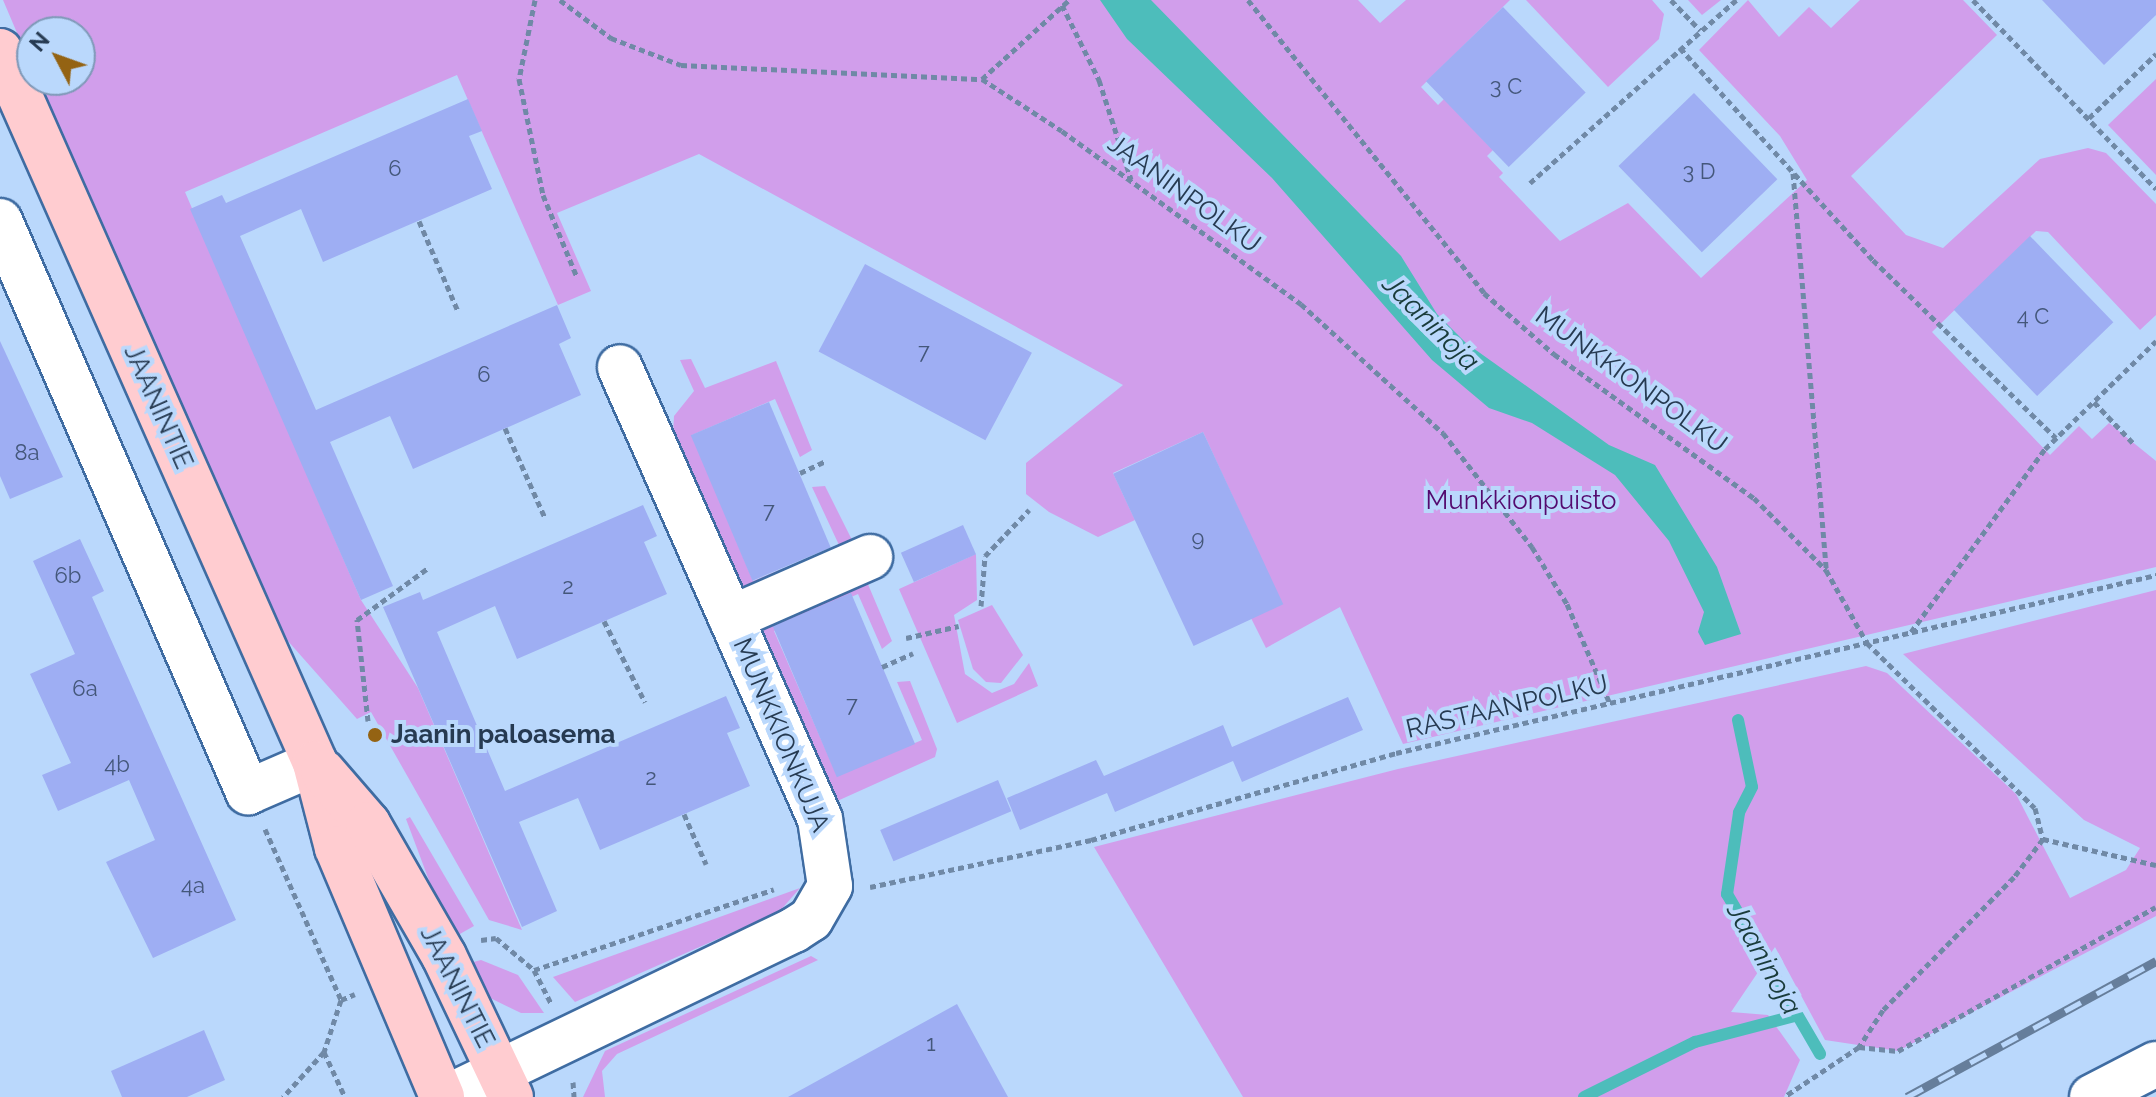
<!DOCTYPE html>
<style>
body{margin:0}
#map{position:relative;width:2156px;height:1097px;overflow:hidden;background:#bad8fc;font-family:Raleway,sans-serif}
div>[style]{position:absolute}
.green>*{inset:0;background:#d19eeb}
.water>*{inset:0;background:#4dbdbb}
.stream>*{height:12px;margin:-6px;padding:0 6px;transform-origin:6px;border-radius:6px;background:#4dbdbb}
.building>*{inset:0;background:#9eaef3;transform-origin:0 0}
.path>*{height:5px;margin-top:-2.5px;transform-origin:0;background:repeating-linear-gradient(90deg,#7089a6 0 6px,transparent 0 10px)}
.roads{filter:drop-shadow(2px 0 #3f6ca2) drop-shadow(-2px 0 #3f6ca2) drop-shadow(0 2px #3f6ca2) drop-shadow(0 -2px #3f6ca2)}
.minor>*{height:44px;margin:-22px;padding:0 22px;transform-origin:22px;border-radius:22px;background:#fff}
.major>*{height:44px;margin:-22px;padding:0 22px;transform-origin:22px;border-radius:22px;background:#ffccd0}
.rail>*{height:9px;margin-top:-4.5px;transform-origin:0;background:repeating-linear-gradient(90deg,#bad8fc 0 18px,#667e9b 0 36px);box-sizing:border-box;border-block:2px solid #667e9b}
.dots>*{width:22px;height:22px;translate:-50% -50%;box-sizing:border-box;border:4px solid #bad8fc;border-radius:50%}
span{translate:-50% -50%;white-space:nowrap;text-align:center;line-height:1.15;-webkit-text-stroke:8px #bad8fc;paint-order:stroke}
.number-label{font-size:22px;color:#44577a}
.number-label span{-webkit-text-stroke-width:0}
.street-label{font-size:26px;color:#263a51}
.park-label{font-size:26px;color:#540a6f}
.poi-label{font-size:26px;color:#263a51;font-weight:700}
.left{translate:0 -50%;text-align:left}
.water-label{font-size:28px;color:#193b3a;font-style:italic}
.north{position:absolute;left:16px;top:16px;width:80px;height:80px;box-sizing:border-box;background:#bad8fc;border:2px solid #7f99b8;border-radius:50%;rotate:311deg;font-size:22px;font-weight:700;line-height:32px;text-align:center;color:#263a51}
.north::after{content:'';display:block;margin:auto;width:28px;height:36px;background:#946313;clip-path:polygon(50% 0,100% 100%,50% 72%,0 100%)}
</style>
<div id="map">
<div class="green">
<div style="clip-path:polygon(3px 0,1358px 0,1380px 23px,1406px 0,1510px 0,1421px 87px,1438px 105px,1444px 99px,1493px 150px,1487px 156px,1503px 173px,1499px 177px,1560px 241px,1628px 203px,1701px 278px,1807px 180px,1780px 136px,1699px 50px,1748px 0,1779px 37px,1809px 7px,1831px 28px,1860px 0,1963px 0,1997px 35px,1851px 176px,1906px 235px,1943px 248px,2040px 159px,2088px 148px,2106px 153px,2156px 204px,2156px 315px,2140px 330px,2048px 232px,2036px 231px,1932px 332px,2050px 455px,2079px 426px,2092px 439px,2109px 423px,2156px 461px,2156px 567px,1403px 744px,1340px 607px,1266px 648px,1251px 618px,1282px 604px,1203px 432px,1113px 473px,1135px 520px,1098px 537px,1049px 512px,1026px 494px,1026px 463px,1123px 385px,699px 154px,557px 213px,591px 291px,558px 305px,457px 75px,185px 192px,361px 600px,418px 688px,522px 930px,489px 920px,371px 712px,357px 719px,272px 623px,37px 80px,80px 80px,80px 32px,32px 32px,32px 68px)"></div>
<div style="clip-path:polygon(1526px 0,1652px 0,1664px 14px,1659px 39px,1608px 87px)"></div>
<div style="clip-path:polygon(1688px 0,1721px 0,1702px 15px)"></div>
<div style="clip-path:polygon(2156px 79px,2156px 175px,2108px 125px)"></div>
<div style="clip-path:polygon(691px 359px,705px 388px,776px 361px,812px 450px,800px 457px,775px 399px,692px 435px,753px 581px,839px 545px,812px 487px,825px 486px,852px 540px,850px 551px,747px 600px,673px 435px,674px 416px,694px 391px,680px 360px)"></div>
<div style="clip-path:polygon(976px 554px,977px 600px,954px 615px,965px 674px,992px 693px,1014px 684px,1029px 663px,1038px 686px,957px 723px,899px 589px)"></div>
<div style="clip-path:polygon(856px 578px,867px 582px,892px 641px,882px 649px,858px 594px,774px 631px,837px 776px,922px 740px,897px 682px,910px 681px,937px 749px,935px 757px,835px 802px,757px 622px)"></div>
<div style="clip-path:polygon(2156px 590px,2156px 916px,1898px 1051px,1825px 1040px,1775px 947px,1731px 1012px,1768px 1015px,1800px 1060px,1784px 1097px,1243px 1097px,1094px 847px,1398px 769px,1866px 666px,1887px 673px,2016px 794px,2070px 898px,2126px 870px,2140px 848px,2084px 820px,1903px 654px)"></div>
<div style="clip-path:polygon(992px 605px,1023px 655px,1001px 683px,986px 682px,973px 669px,958px 620px)"></div>
<div style="clip-path:polygon(410px 817px,474px 926px,451px 939px,406px 819px)"></div>
<div style="clip-path:polygon(800px 888px,779px 912px,575px 1002px,553px 977px)"></div>
<div style="clip-path:polygon(811px 956px,818px 960px,617px 1054px,602px 1071px,605px 1097px,583px 1097px,605px 1051px)"></div>
<div style="clip-path:polygon(481px 960px,518px 975px,544px 1013px,521px 1013px,484px 995px,466px 964px)"></div>
</div>
<div class="water">
<div style="clip-path:polygon(1100px 0,1151px 0,1401px 256px,1437px 314px,1466px 343px,1609px 445px,1655px 465px,1717px 567px,1741px 634px,1705px 645px,1698px 632px,1704px 612px,1669px 541px,1615px 475px,1532px 423px,1489px 408px,1432px 360px,1272px 178px,1127px 39px)"></div>
</div>
<div class="stream">
<div style="left:1738px;top:720px;width:68px;rotate:78.2deg"></div>
<div style="left:1752px;top:787px;width:29px;rotate:117deg"></div>
<div style="left:1739px;top:813px;width:82px;rotate:98.4deg"></div>
<div style="left:1727px;top:894px;width:185px;rotate:59.8deg"></div>
<div style="left:1584px;top:1097px;width:124px;rotate:-26.4deg"></div>
<div style="left:1695px;top:1042px;width:102px;rotate:-14.7deg"></div>
</div>
<div class="building">
<div style="clip-path:polygon(2042px 0,2156px 0,2156px 15px,2104px 65px)"></div>
<div style="left:1503px;top:7px;width:119px;height:107px;rotate:46deg"></div>
<div style="left:1694px;top:93px;width:120px;height:105px;rotate:46deg"></div>
<div style="clip-path:polygon(468px 99px,482px 131px,469px 136px,492px 189px,323px 262px,301px 209px,240px 236px,316px 410px,557px 305px,571px 338px,559px 344px,581px 395px,413px 469px,390px 416px,330px 442px,393px 586px,361px 600px,190px 209px,222px 195px,226px 203px)"></div>
<div style="left:2030px;top:236px;width:120px;height:106px;rotate:46deg"></div>
<div style="left:865px;top:264px;width:189px;height:99px;rotate:28deg"></div>
<div style="clip-path:polygon(0 341px,63px 477px,10px 499px,0 476px)"></div>
<div style="left:769px;top:402px;width:158px;height:85px;rotate:67deg"></div>
<div style="left:1203px;top:432px;width:190px;height:99px;rotate:65deg"></div>
<div style="clip-path:polygon(643px 505px,657px 536px,644px 542px,667px 594px,517px 659px,495px 606px,437px 632px,505px 791px,726px 696px,740px 728px,727px 733px,750px 786px,600px 850px,578px 798px,519px 822px,557px 911px,522px 927px,383px 607px,420px 592px,423px 600px)"></div>
<div style="left:963px;top:525px;width:32px;height:68px;rotate:66deg"></div>
<div style="clip-path:polygon(80px 539px,104px 591px,92px 597px,236px 920px,153px 958px,106px 862px,155px 840px,129px 780px,58px 811px,42px 775px,71px 763px,30px 674px,75px 654px,33px 561px)"></div>
<div style="left:851px;top:593px;width:164px;height:85px;rotate:67deg"></div>
<div style="clip-path:polygon(1348px 697px,1363px 730px,1242px 782px,1233px 761px,1115px 812px,1107px 793px,1020px 830px,1007px 798px,1096px 760px,1104px 776px,1223px 725px,1232px 747px)"></div>
<div style="left:998px;top:780px;width:34px;height:128px;rotate:67deg"></div>
<div style="clip-path:polygon(957px 1004px,1008px 1097px,788px 1097px)"></div>
<div style="clip-path:polygon(204px 1030px,225px 1080px,187px 1097px,122px 1097px,111px 1071px)"></div>
</div>
<div class="path">
<div style="left:535px;top:0;width:81px;rotate:101.4deg"></div>
<div style="left:519px;top:79px;width:118px;rotate:78.3deg"></div>
<div style="left:543px;top:195px;width:89px;rotate:67.5deg"></div>
<div style="left:560px;top:0;width:64px;rotate:36.7deg"></div>
<div style="left:611px;top:38px;width:75px;rotate:21.1deg"></div>
<div style="left:681px;top:65px;width:301px;rotate:2.7deg"></div>
<div style="left:982px;top:79px;width:95px;rotate:33deg"></div>
<div style="left:1062px;top:131px;width:295px;rotate:35.9deg"></div>
<div style="left:1301px;top:304px;width:192px;rotate:42.3deg"></div>
<div style="left:1443px;top:433px;width:145px;rotate:52deg"></div>
<div style="left:1532px;top:547px;width:67px;rotate:58.4deg"></div>
<div style="left:1567px;top:604px;width:109px;rotate:66.7deg"></div>
<div style="left:1248px;top:0;width:376px;rotate:51.1deg"></div>
<div style="left:1484px;top:293px;width:93px;rotate:41.1deg"></div>
<div style="left:1554px;top:354px;width:246px;rotate:35.8deg"></div>
<div style="left:1754px;top:498px;width:102px;rotate:45deg"></div>
<div style="left:1826px;top:570px;width:84px;rotate:60.7deg"></div>
<div style="left:1867px;top:643px;width:235px;rotate:44.5deg"></div>
<div style="left:2035px;top:808px;width:32px;rotate:76deg"></div>
<div style="left:2043px;top:839px;width:48px;rotate:127.3deg"></div>
<div style="left:2014px;top:877px;width:187px;rotate:134.6deg"></div>
<div style="left:1883px;top:1010px;width:44px;rotate:123deg"></div>
<div style="left:1859px;top:1047px;width:90px;rotate:146.3deg"></div>
<div style="left:1671px;top:0;width:42px;rotate:46deg"></div>
<div style="left:1973px;top:0;width:263px;rotate:45.9deg"></div>
<div style="left:1062px;top:5px;width:84px;rotate:63.7deg"></div>
<div style="left:1099px;top:80px;width:104px;rotate:72.1deg"></div>
<div style="left:1680px;top:48px;width:287px;rotate:47.7deg"></div>
<div style="left:1873px;top:260px;width:255px;rotate:44.2deg"></div>
<div style="left:982px;top:79px;width:118px;rotate:-42.2deg"></div>
<div style="left:2089px;top:118px;width:93px;rotate:-43.7deg"></div>
<div style="left:1793px;top:173px;width:398px;rotate:85.2deg"></div>
<div style="left:1530px;top:183px;width:276px;rotate:-41.6deg"></div>
<div style="left:419px;top:221px;width:98px;rotate:66.6deg"></div>
<div style="left:2094px;top:402px;width:59px;rotate:46.4deg"></div>
<div style="left:505px;top:428px;width:98px;rotate:66deg"></div>
<div style="left:800px;top:473px;width:29px;rotate:-25deg"></div>
<div style="left:981px;top:606px;width:50px;rotate:-85.4deg"></div>
<div style="left:985px;top:556px;width:64px;rotate:-46.3deg"></div>
<div style="left:604px;top:621px;width:91px;rotate:63.2deg"></div>
<div style="left:1911px;top:632px;width:227px;rotate:-53.8deg"></div>
<div style="left:2045px;top:449px;width:155px;rotate:-44.2deg"></div>
<div style="left:906px;top:638px;width:54px;rotate:-12.8deg"></div>
<div style="left:882px;top:667px;width:34px;rotate:-24deg"></div>
<div style="left:368px;top:721px;width:102px;rotate:-96.2deg"></div>
<div style="left:357px;top:620px;width:88px;rotate:-36.2deg"></div>
<div style="left:684px;top:814px;width:55px;rotate:66.3deg"></div>
<div style="left:265px;top:829px;width:187px;rotate:66deg"></div>
<div style="left:341px;top:1000px;width:55px;rotate:108.1deg"></div>
<div style="left:324px;top:1052px;width:61px;rotate:132.3deg"></div>
<div style="left:2043px;top:839px;width:116px;rotate:13deg"></div>
<div style="left:870px;top:887px;width:226px;rotate:-12deg"></div>
<div style="left:1091px;top:840px;width:317px;rotate:-15.9deg"></div>
<div style="left:1396px;top:753px;width:781px;rotate:-13.18deg"></div>
<div style="left:481px;top:940px;width:15px;rotate:-8deg"></div>
<div style="left:496px;top:938px;width:50px;rotate:40.1deg"></div>
<div style="left:534px;top:970px;width:253px;rotate:-18.6deg"></div>
<div style="left:534px;top:970px;width:37px;rotate:63deg"></div>
<div style="left:341px;top:1000px;width:15px;rotate:-23deg"></div>
<div style="left:1859px;top:1047px;width:39px;rotate:6deg"></div>
<div style="left:1898px;top:1051px;width:295px;rotate:-29.2deg"></div>
<div style="left:324px;top:1052px;width:50px;rotate:65deg"></div>
<div style="left:573px;top:1082px;width:15px;rotate:86deg"></div>
</div>
<div class="roads">
<div class="minor">
<div style="left:0;top:221px;width:623px;rotate:66.52deg"></div>
<div style="left:248px;top:792px;width:73px;rotate:-23.4deg"></div>
<div style="left:731px;top:618px;width:152px;rotate:-23.7deg"></div>
<div style="left:447px;top:1097px;width:385px;rotate:-25.7deg"></div>
<div style="left:794px;top:930px;width:20px;rotate:-33deg"></div>
<div style="left:811px;top:919px;width:38px;rotate:-60deg"></div>
<div style="left:830px;top:886px;width:68px;rotate:-98.5deg"></div>
<div style="left:820px;top:819px;width:494px;rotate:-113.9deg"></div>
<div style="left:2092px;top:1097px;width:72px;rotate:-27.3deg"></div>
</div>
<div class="major">
<div style="left:0;top:51px;width:779px;rotate:66.13deg"></div>
<div style="left:315px;top:763px;width:88px;rotate:75.5deg"></div>
<div style="left:337px;top:848px;width:270px;rotate:67.1deg"></div>
<div style="left:323px;top:772px;width:69px;rotate:49.1deg"></div>
<div style="left:368px;top:824px;width:152px;rotate:60.1deg"></div>
<div style="left:444px;top:956px;width:156px;rotate:64.6deg"></div>
</div>
</div>
<div class="rail">
<div style="left:1907px;top:1097px;width:284px;rotate:-28.6deg"></div>
</div>
<div class="dots">
<div style="left:375px;top:735px;background:#946313"></div>
</div>
<div class="number-label">
<span style="left:1506px;top:87px">3 C</span>
<span style="left:395px;top:169px">6</span>
<span style="left:1699px;top:172px">3 D</span>
<span style="left:2033px;top:317px">4 C</span>
<span style="left:924px;top:352px">7</span>
<span style="left:484px;top:375px">6</span>
<span style="left:27px;top:453px">8a</span>
<span style="left:769px;top:511px">7</span>
<span style="left:1198px;top:539px">9</span>
<span style="left:68px;top:576px">6b</span>
<span style="left:568px;top:587px">2</span>
<span style="left:85px;top:689px">6a</span>
<span style="left:852px;top:705px">7</span>
<span style="left:117px;top:765px">4b</span>
<span style="left:651px;top:778px">2</span>
<span style="left:193px;top:886px">4a</span>
<span style="left:931px;top:1044px">1</span>
</div>
<div class="street-label">
<span style="left:1184px;top:194px;rotate:36deg">JAANINPOLKU</span>
<span style="left:1631px;top:380px;rotate:36deg">MUNKKIONPOLKU</span>
<span style="left:158px;top:407px;rotate:66deg">JAANINTIE</span>
<span style="left:1507px;top:707px;rotate:-13deg">RASTAANPOLKU</span>
<span style="left:781px;top:735px;rotate:67deg">MUNKKIONKUJA</span>
<span style="left:457px;top:987px;rotate:63deg">JAANINTIE</span>
</div>
<div class="park-label">
<span style="left:1521px;top:501px">Munkkionpuisto</span>
</div>
<div class="poi-label">
<span class="left" style="left:391px;top:735px">Jaanin paloasema</span>
</div>
<div class="water-label">
<span style="left:1431px;top:323px;rotate:45deg">Jaaninoja</span>
<span style="left:1764px;top:959px;rotate:61deg">Jaaninoja</span>
</div>
<div class="north">N</div>
</div>
